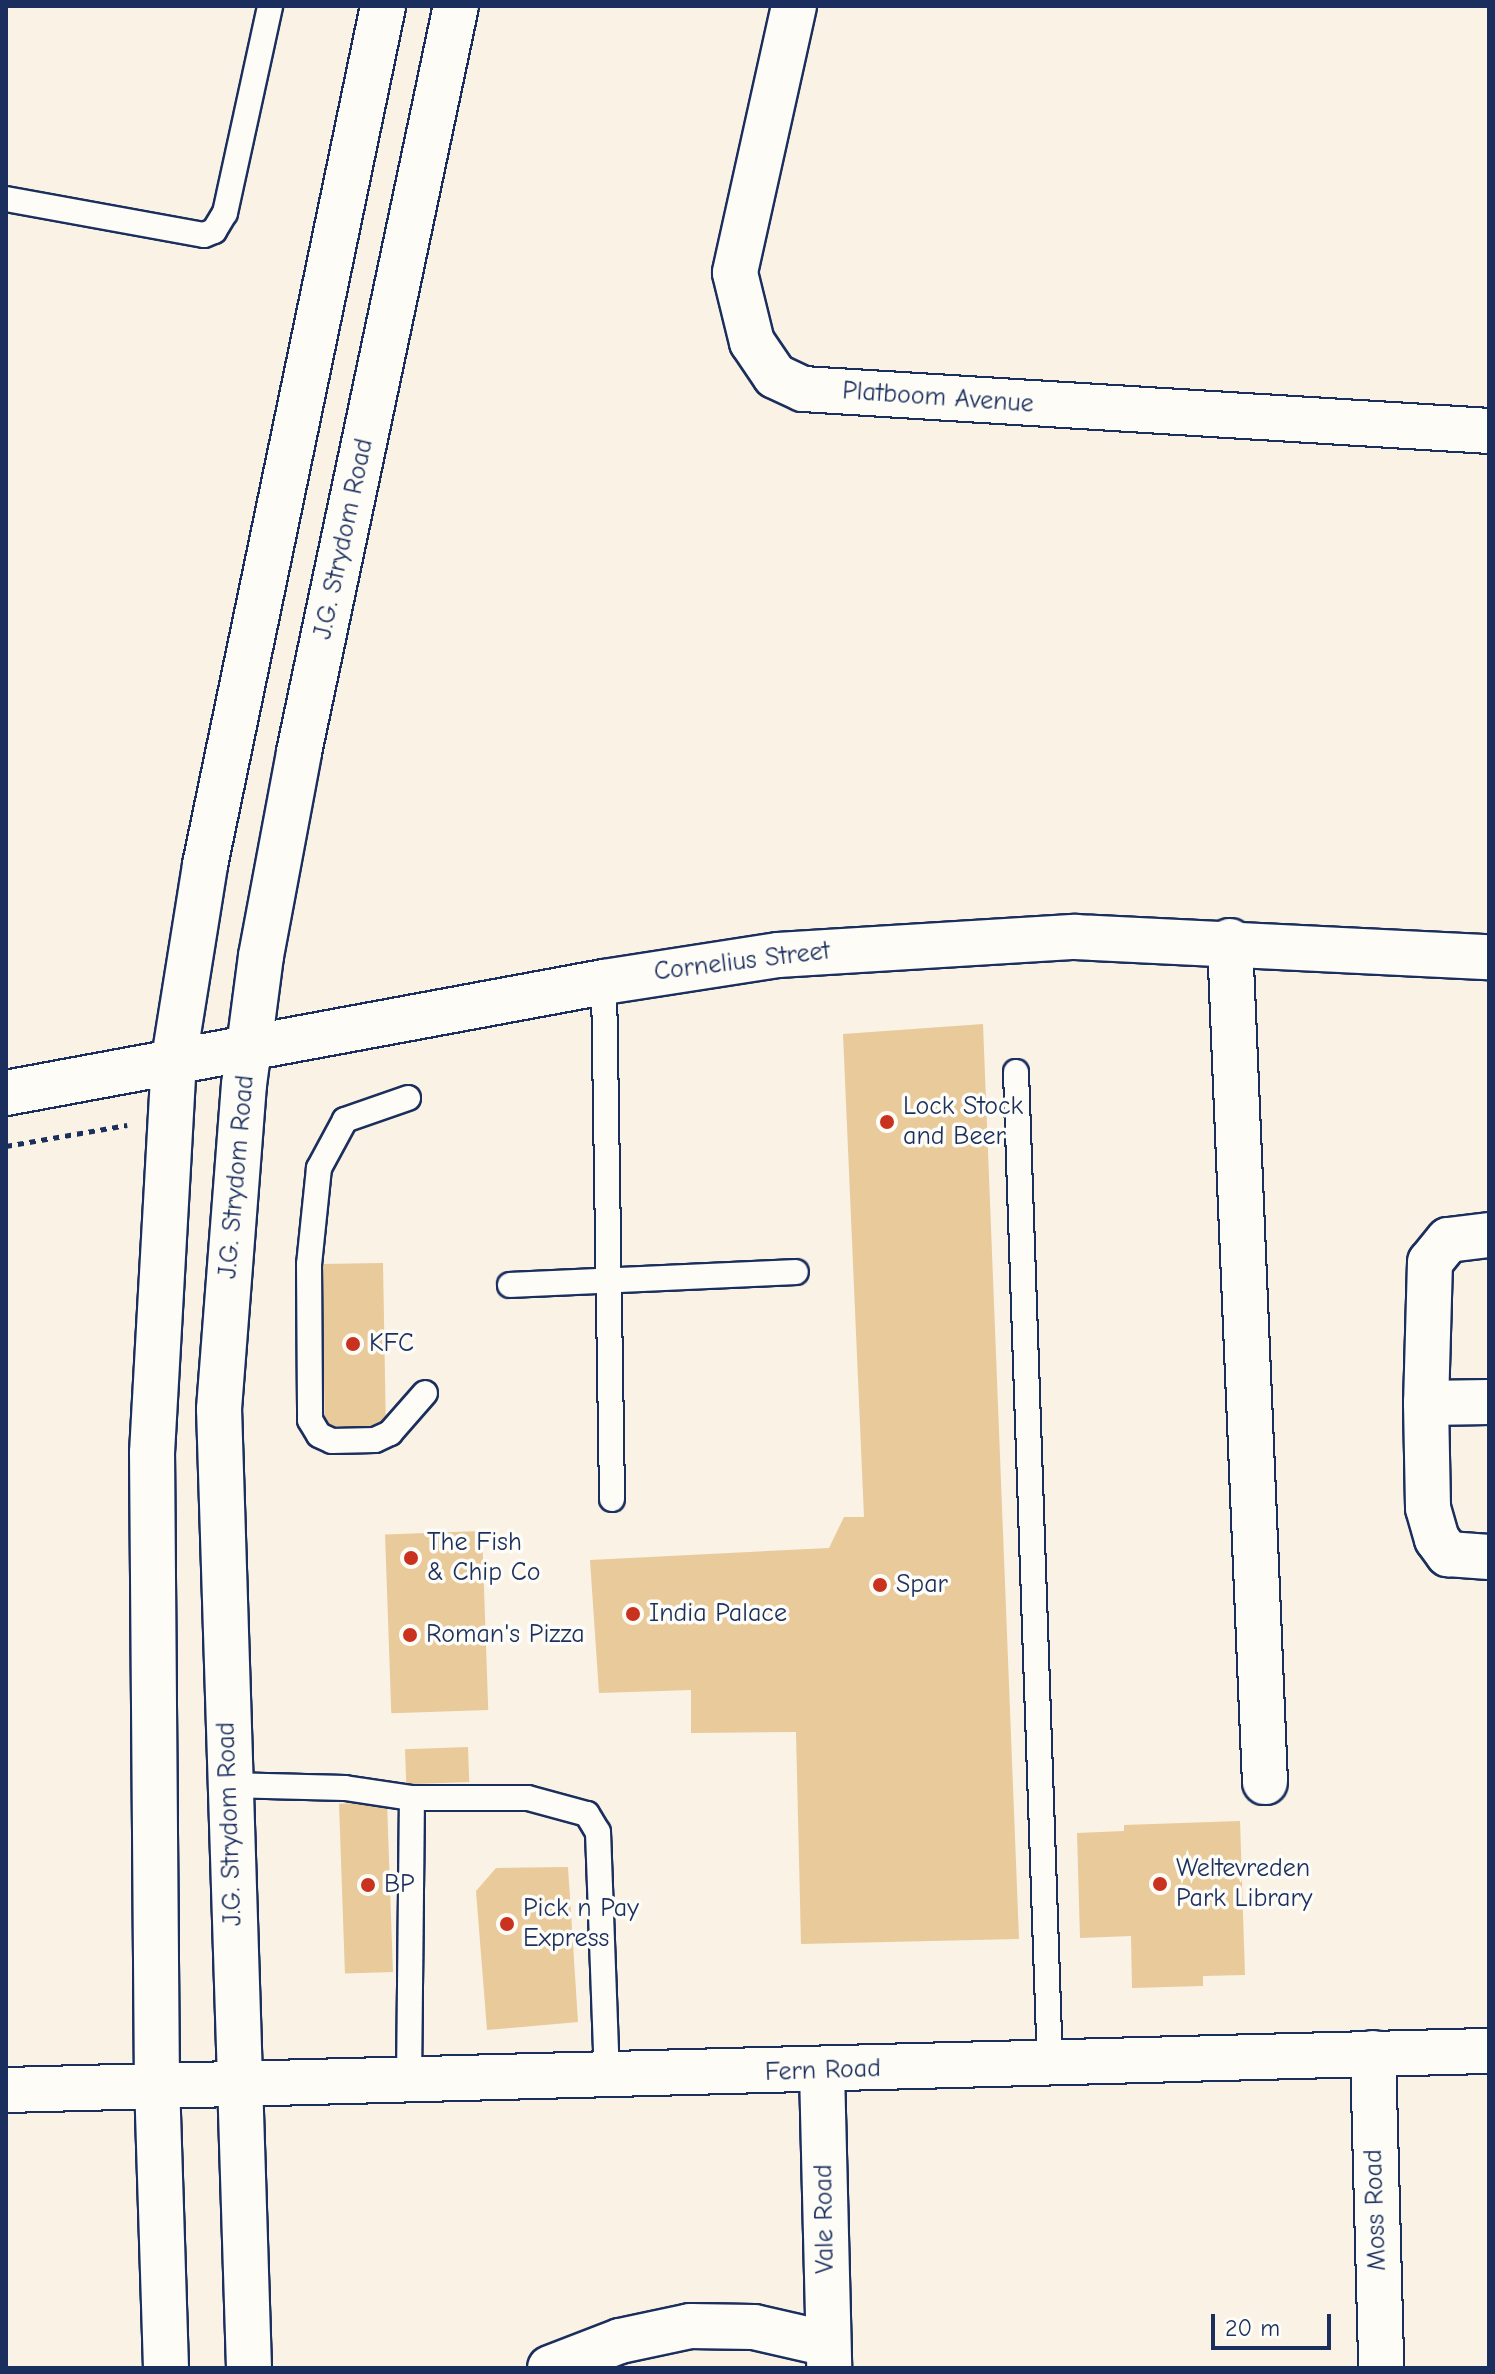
<!DOCTYPE html>
<style>
body{margin:0}
#map{position:relative;width:1495px;height:2374px;overflow:hidden;background:#f9f2e5;font-family:"Comic Neue",sans-serif}
div>[style]{position:absolute}
.building>*{inset:0;background:#e9ca9b;transform-origin:0 0}
.path>*{height:5px;margin-top:-2.5px;transform-origin:0;background:repeating-linear-gradient(90deg,#1b2f5e 0 6px,transparent 0 12px)}
.roads{filter:drop-shadow(2px 0 #1b2f5e) drop-shadow(-2px 0 #1b2f5e) drop-shadow(0 2px #1b2f5e) drop-shadow(0 -2px #1b2f5e)}
.service>*{height:24px;margin:-12px;padding:0 12px;transform-origin:12px;border-radius:12px;background:#fdfcf7}
.minor>*{height:44px;margin:-22px;padding:0 22px;transform-origin:22px;border-radius:22px;background:#fdfcf7}
.tertiary>*{height:44px;margin:-22px;padding:0 22px;transform-origin:22px;border-radius:22px;background:#fdfcf7}
.dots>*{width:22px;height:22px;translate:-50% -50%;box-sizing:border-box;border:4px solid #fdfcf7;border-radius:50%}
span{translate:-50% -50%;white-space:nowrap;text-align:center;line-height:1.15;-webkit-text-stroke:7px #fdfcf7;paint-order:stroke}
.street-label{font-size:26px;color:#1b2f5e}
.poi-label{font-size:26px;color:#1b2f5e}
.left{translate:0 -50%;text-align:left}
.frame{position:absolute;inset:0;border:8px solid #1b2f5e;pointer-events:none}
.scale{position:absolute;left:1211px;top:2314px;width:120px;height:36px;box-sizing:border-box;border:4px solid #1b2f5e;border-top:0;padding-left:10px;font-size:24px;line-height:28px;white-space:nowrap;color:#1b2f5e;-webkit-text-stroke:6px #fdfcf7;paint-order:stroke}
</style>
<div id="map">
<div class="building">
<div style="clip-path:polygon(983px 1024px,1019px 1939px,801px 1944px,796px 1732px,691px 1733px,691px 1690px,599px 1693px,590px 1560px,829px 1548px,844px 1517px,864px 1517px,843px 1034px)"></div>
<div style="left:383px;top:1263px;width:165px;height:61px;rotate:89deg"></div>
<div style="left:482px;top:1531px;width:179px;height:97px;rotate:88deg"></div>
<div style="left:468px;top:1747px;width:35px;height:63px;rotate:88deg"></div>
<div style="left:387px;top:1802px;width:170px;height:48px;rotate:88deg"></div>
<div style="clip-path:polygon(1240px 1821px,1245px 1975px,1203px 1976px,1203px 1986px,1132px 1988px,1131px 1936px,1080px 1938px,1077px 1833px,1124px 1831px,1124px 1825px)"></div>
<div style="clip-path:polygon(568px 1867px,578px 2022px,487px 2030px,476px 1891px,496px 1868px)"></div>
</div>
<div class="path">
<div style="left:6px;top:1146px;width:123px;rotate:-9.8deg"></div>
</div>
<div class="roads">
<div class="service">
<div style="left:6px;top:199px;width:201px;rotate:10.3deg"></div>
<div style="left:204px;top:235px;width:11px;rotate:-22deg"></div>
<div style="left:214px;top:231px;width:21px;rotate:-59deg"></div>
<div style="left:225px;top:213px;width:212px;rotate:-77.7deg"></div>
<div style="left:604px;top:982px;width:517px;rotate:89.11deg"></div>
<div style="left:1016px;top:1072px;width:993px;rotate:88.04deg"></div>
<div style="left:408px;top:1098px;width:67px;rotate:160.8deg"></div>
<div style="left:345px;top:1120px;width:55px;rotate:118.4deg"></div>
<div style="left:319px;top:1168px;width:97px;rotate:95.9deg"></div>
<div style="left:309px;top:1264px;width:156px;rotate:89.6deg"></div>
<div style="left:310px;top:1420px;width:17px;rotate:59deg"></div>
<div style="left:319px;top:1435px;width:14px;rotate:25deg"></div>
<div style="left:332px;top:1441px;width:43px;rotate:-1.3deg"></div>
<div style="left:375px;top:1440px;width:17px;rotate:-25deg"></div>
<div style="left:390px;top:1433px;width:53px;rotate:-48.8deg"></div>
<div style="left:510px;top:1285px;width:286px;rotate:-2.6deg"></div>
<div style="left:227px;top:1785px;width:118px;rotate:1.5deg"></div>
<div style="left:345px;top:1788px;width:68px;rotate:8.5deg"></div>
<div style="left:412px;top:1798px;width:116px"></div>
<div style="left:528px;top:1798px;width:61px;rotate:15.2deg"></div>
<div style="left:587px;top:1814px;width:21px;rotate:59deg"></div>
<div style="left:598px;top:1832px;width:244px;rotate:87.9deg"></div>
<div style="left:409px;top:2082px;width:284px;rotate:-89.4deg"></div>
</div>
<div class="minor">
<div style="left:794px;top:6px;width:273px;rotate:102.5deg"></div>
<div style="left:735px;top:273px;width:71px;rotate:76.2deg"></div>
<div style="left:752px;top:342px;width:41px;rotate:55.9deg"></div>
<div style="left:775px;top:376px;width:31px;rotate:25deg"></div>
<div style="left:803px;top:389px;width:687px;rotate:3.5deg"></div>
<div style="left:1230px;top:941px;width:842px;rotate:87.62deg"></div>
<div style="left:6px;top:1093px;width:608px;rotate:-10.52deg"></div>
<div style="left:604px;top:982px;width:176px;rotate:-8.8deg"></div>
<div style="left:778px;top:955px;width:298px;rotate:-3.5deg"></div>
<div style="left:1075px;top:937px;width:414px;rotate:2.8deg"></div>
<div style="left:1489px;top:1235px;width:41px;rotate:173deg"></div>
<div style="left:1448px;top:1240px;width:28px;rotate:129deg"></div>
<div style="left:1430px;top:1262px;width:141px;rotate:91.6deg"></div>
<div style="left:1426px;top:1403px;width:105px;rotate:88.9deg"></div>
<div style="left:1428px;top:1508px;width:32px;rotate:74deg"></div>
<div style="left:1437px;top:1539px;width:19px;rotate:54deg"></div>
<div style="left:1448px;top:1554px;width:41px;rotate:4.2deg"></div>
<div style="left:1426px;top:1403px;width:63px;rotate:-0.9deg"></div>
<div style="left:1373px;top:2053px;width:315px;rotate:88.5deg"></div>
<div style="left:822px;top:2071px;width:297px;rotate:88.6deg"></div>
<div style="left:6px;top:2090px;width:1484px;rotate:-1.51deg"></div>
<div style="left:550px;top:2368px;width:75px;rotate:-21.1deg"></div>
<div style="left:620px;top:2341px;width:72px;rotate:-12.1deg"></div>
<div style="left:690px;top:2326px;width:64px;rotate:0.9deg"></div>
<div style="left:754px;top:2327px;width:76px;rotate:12.9deg"></div>
</div>
<div class="tertiary">
<div style="left:166px;top:2368px;width:281px;rotate:-91.8deg"></div>
<div style="left:157px;top:2087px;width:634px;rotate:-90.45deg"></div>
<div style="left:152px;top:1453px;width:395px;rotate:-86.8deg"></div>
<div style="left:174px;top:1059px;width:196px;rotate:-80.9deg"></div>
<div style="left:205px;top:865px;width:877px;rotate:-78.29deg"></div>
<div style="left:249px;top:2368px;width:959px;rotate:-91.79deg"></div>
<div style="left:219px;top:1409px;width:325px;rotate:-85.6deg"></div>
<div style="left:244px;top:1085px;width:130px;rotate:-82.5deg"></div>
<div style="left:261px;top:956px;width:208px;rotate:-79.4deg"></div>
<div style="left:299px;top:752px;width:762px;rotate:-78.12deg"></div>
</div>
</div>
<div class="dots">
<div style="left:887px;top:1122px;background:#c8321e"></div>
<div style="left:353px;top:1344px;background:#c8321e"></div>
<div style="left:411px;top:1558px;background:#c8321e"></div>
<div style="left:880px;top:1585px;background:#c8321e"></div>
<div style="left:633px;top:1614px;background:#c8321e"></div>
<div style="left:410px;top:1635px;background:#c8321e"></div>
<div style="left:1160px;top:1884px;background:#c8321e"></div>
<div style="left:368px;top:1885px;background:#c8321e"></div>
<div style="left:507px;top:1924px;background:#c8321e"></div>
</div>
<div class="street-label">
<span style="left:938px;top:398px;rotate:4deg">Platboom Avenue</span>
<span style="left:344px;top:539px;rotate:-78deg">J.G. Strydom Road</span>
<span style="left:742px;top:962px;rotate:-7deg">Cornelius Street</span>
<span style="left:237px;top:1177px;rotate:-85deg">J.G. Strydom Road</span>
<span style="left:230px;top:1824px;rotate:-92deg">J.G. Strydom Road</span>
<span style="left:823px;top:2071px;rotate:-2deg">Fern Road</span>
<span style="left:1376px;top:2210px;rotate:-92deg">Moss Road</span>
<span style="left:825px;top:2219px;rotate:-91deg">Vale Road</span>
</div>
<div class="poi-label">
<span class="left" style="left:903px;top:1122px">Lock Stock<br>and Beer</span>
<span class="left" style="left:369px;top:1344px">KFC</span>
<span class="left" style="left:427px;top:1558px">The Fish<br>&amp; Chip Co</span>
<span class="left" style="left:896px;top:1585px">Spar</span>
<span class="left" style="left:649px;top:1614px">India Palace</span>
<span class="left" style="left:426px;top:1635px">Roman's Pizza</span>
<span class="left" style="left:1176px;top:1884px">Weltevreden<br>Park Library</span>
<span class="left" style="left:384px;top:1885px">BP</span>
<span class="left" style="left:523px;top:1924px">Pick n Pay<br>Express</span>
</div>
<div class="frame"></div>
<div class="scale">20 m</div>
</div>
